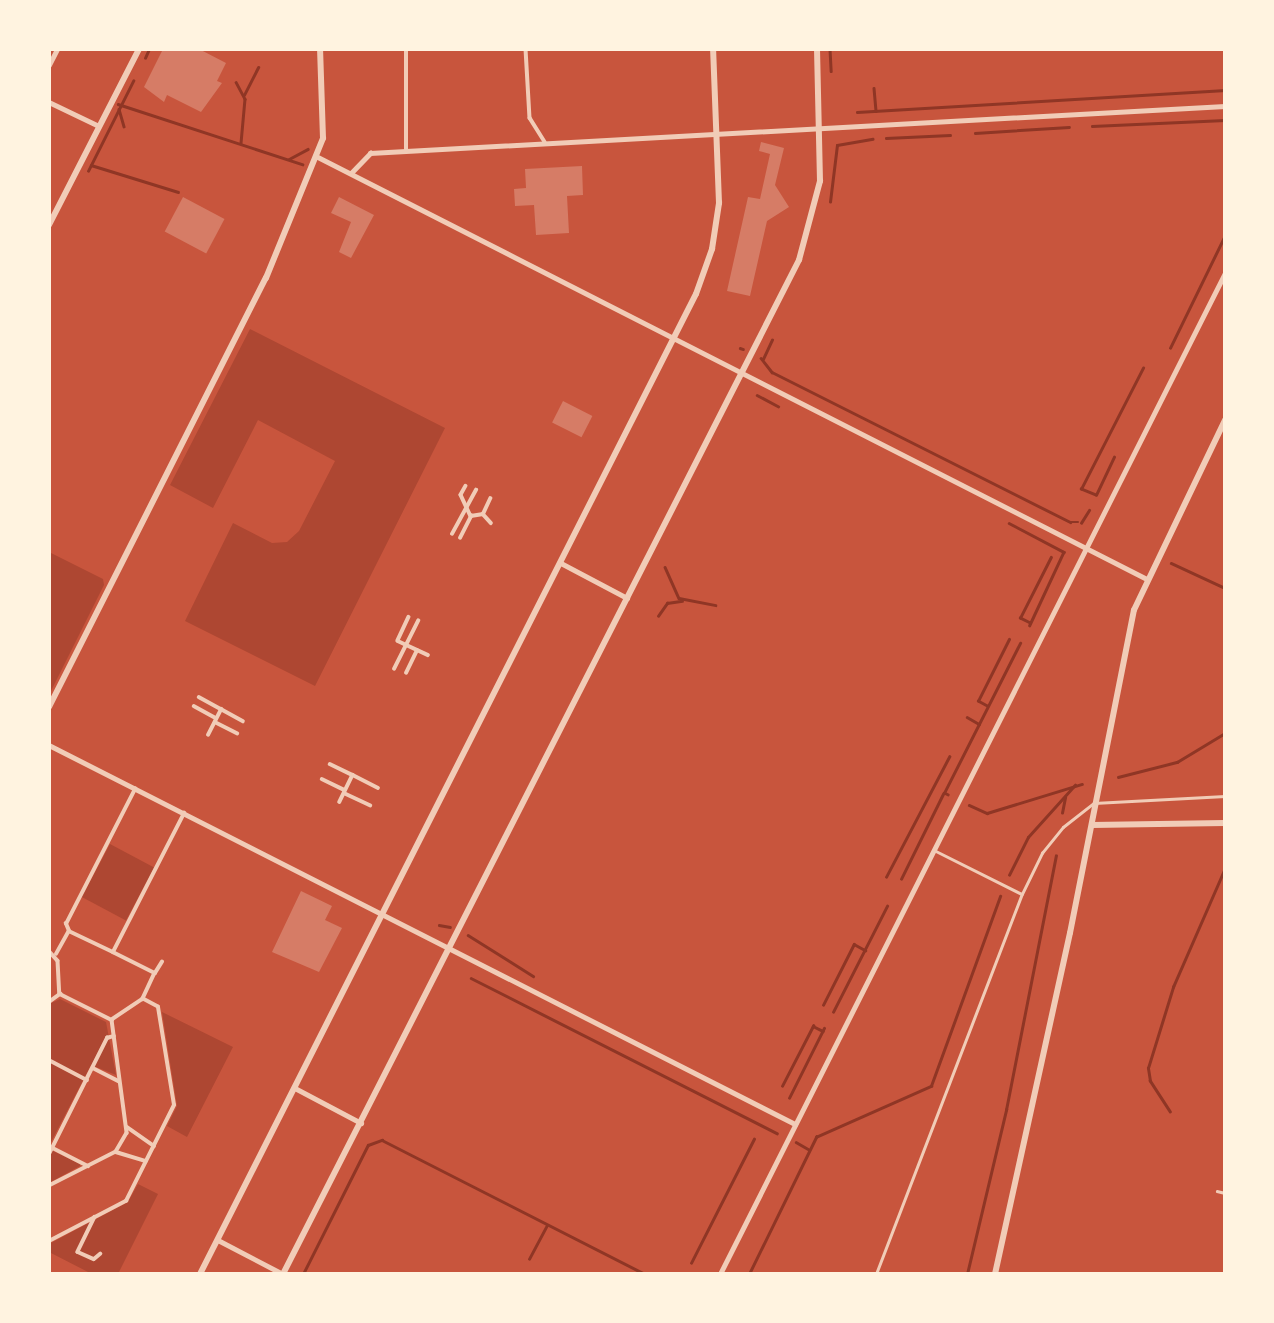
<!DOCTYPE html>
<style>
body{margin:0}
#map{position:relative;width:1274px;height:1323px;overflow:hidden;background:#c8553d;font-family:Overpass,sans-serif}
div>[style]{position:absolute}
.green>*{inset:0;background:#ae4732;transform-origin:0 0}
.stream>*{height:2.5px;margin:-1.25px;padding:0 1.25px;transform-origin:1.25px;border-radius:1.25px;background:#8f3625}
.building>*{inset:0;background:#d67c66;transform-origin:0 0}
.service>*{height:2.5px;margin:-1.25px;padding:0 1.25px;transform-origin:1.25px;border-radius:1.25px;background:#f1ccb7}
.pedestrian>*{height:3.5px;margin:-1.75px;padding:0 1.75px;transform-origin:1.75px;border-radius:1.75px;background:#f1ccb7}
.minor>*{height:4.5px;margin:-2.25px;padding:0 2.25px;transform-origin:2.25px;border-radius:2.25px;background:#f1ccb7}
.tertiary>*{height:6px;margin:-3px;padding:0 3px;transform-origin:3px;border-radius:3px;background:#f1ccb7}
span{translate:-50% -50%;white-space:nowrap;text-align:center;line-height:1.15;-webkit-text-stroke:5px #fff3e0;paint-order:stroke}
.frame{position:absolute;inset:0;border:51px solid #fff3e0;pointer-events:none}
</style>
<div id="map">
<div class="green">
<div style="clip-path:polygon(250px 329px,445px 428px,315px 686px,185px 621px,233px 523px,272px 543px,287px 542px,299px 531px,335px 461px,258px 420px,213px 508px,170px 485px)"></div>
<div style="clip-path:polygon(49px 552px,103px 579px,104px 585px,49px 695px)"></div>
<div style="left:110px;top:844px;width:50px;height:60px;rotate:28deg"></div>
<div style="clip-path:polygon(60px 999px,106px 1022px,116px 1075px,91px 1065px,49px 1146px,49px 1004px)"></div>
<div style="clip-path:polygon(162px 1012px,233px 1047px,187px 1137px,167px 1126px,177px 1106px)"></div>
<div style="clip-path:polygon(49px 1149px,80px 1164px,80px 1166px,49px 1183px)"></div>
<div style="clip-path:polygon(138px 1184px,158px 1194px,118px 1274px,92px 1274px,49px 1252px,49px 1244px,128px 1202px)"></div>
</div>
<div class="stream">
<div style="left:830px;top:49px;width:22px;rotate:87deg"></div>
<div style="left:1225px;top:49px;width:1px;rotate:90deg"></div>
<div style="left:145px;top:58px;width:10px;rotate:-66deg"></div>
<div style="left:236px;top:82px;width:19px;rotate:62deg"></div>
<div style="left:245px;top:99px;width:44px;rotate:95.2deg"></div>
<div style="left:874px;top:88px;width:23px;rotate:85deg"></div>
<div style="left:244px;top:95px;width:31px;rotate:-63deg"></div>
<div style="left:118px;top:104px;width:194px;rotate:18.1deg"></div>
<div style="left:119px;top:109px;width:18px;rotate:74deg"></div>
<div style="left:857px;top:112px;width:369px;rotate:-3.4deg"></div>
<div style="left:1092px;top:126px;width:133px;rotate:-2.6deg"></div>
<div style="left:975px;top:133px;width:94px;rotate:-3.7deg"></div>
<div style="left:886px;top:138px;width:64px;rotate:-2.7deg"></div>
<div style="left:289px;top:159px;width:21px;rotate:-28deg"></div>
<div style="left:91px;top:165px;width:91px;rotate:17.2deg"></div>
<div style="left:88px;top:171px;width:101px;rotate:-63.4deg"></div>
<div style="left:830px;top:202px;width:57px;rotate:-83deg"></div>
<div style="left:837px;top:145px;width:36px;rotate:-10deg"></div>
<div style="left:740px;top:348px;width:3px;rotate:18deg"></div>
<div style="left:1170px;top:348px;width:126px;rotate:-64deg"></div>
<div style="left:761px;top:358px;width:18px;rotate:52deg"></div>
<div style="left:772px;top:372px;width:334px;rotate:26.7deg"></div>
<div style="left:1070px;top:522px;width:8px"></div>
<div style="left:763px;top:359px;width:21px;rotate:-65deg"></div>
<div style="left:757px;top:395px;width:24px;rotate:28deg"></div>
<div style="left:1096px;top:495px;width:16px;rotate:-158deg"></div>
<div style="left:1081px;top:489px;width:136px;rotate:-62.9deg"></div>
<div style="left:1096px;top:495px;width:42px;rotate:-64.7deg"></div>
<div style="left:1009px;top:523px;width:62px;rotate:27.8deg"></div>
<div style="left:1064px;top:552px;width:81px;rotate:115deg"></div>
<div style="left:1081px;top:523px;width:15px;rotate:-58deg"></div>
<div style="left:1171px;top:563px;width:60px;rotate:24.8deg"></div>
<div style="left:665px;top:567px;width:34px;rotate:66deg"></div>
<div style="left:679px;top:598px;width:37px;rotate:11deg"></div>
<div style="left:658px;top:616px;width:16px;rotate:-55deg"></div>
<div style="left:667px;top:603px;width:15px;rotate:-8deg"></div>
<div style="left:1030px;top:623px;width:11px;rotate:-153deg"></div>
<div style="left:1020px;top:618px;width:68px;rotate:-63.1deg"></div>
<div style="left:987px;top:706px;width:10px;rotate:-151deg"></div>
<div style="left:978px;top:701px;width:69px;rotate:-63.4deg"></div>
<div style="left:967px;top:717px;width:14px;rotate:30deg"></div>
<div style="left:1118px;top:777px;width:61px;rotate:-14.3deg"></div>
<div style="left:1177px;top:762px;width:56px;rotate:-31.1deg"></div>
<div style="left:948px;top:795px;width:4px;rotate:-153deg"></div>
<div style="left:944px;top:793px;width:168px;rotate:-63.1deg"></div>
<div style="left:969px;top:805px;width:20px;rotate:24deg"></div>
<div style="left:987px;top:813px;width:99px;rotate:-17deg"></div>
<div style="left:1062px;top:813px;width:16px;rotate:-79deg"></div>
<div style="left:1009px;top:875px;width:42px;rotate:-63.4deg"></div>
<div style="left:1028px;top:837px;width:70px;rotate:-47.9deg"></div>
<div style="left:886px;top:877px;width:136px;rotate:-62.3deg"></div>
<div style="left:901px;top:879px;width:95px;rotate:-63.7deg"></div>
<div style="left:439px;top:925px;width:11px;rotate:10deg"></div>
<div style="left:468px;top:935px;width:77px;rotate:32.2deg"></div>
<div style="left:471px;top:978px;width:343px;rotate:26.9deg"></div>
<div style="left:823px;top:1005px;width:68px;rotate:-63.1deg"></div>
<div style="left:854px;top:944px;width:13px;rotate:29deg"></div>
<div style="left:833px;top:1012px;width:119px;rotate:-63deg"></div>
<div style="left:782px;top:1086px;width:68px;rotate:-62.7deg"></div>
<div style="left:813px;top:1026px;width:11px;rotate:27deg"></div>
<div style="left:789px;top:1098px;width:78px;rotate:-63.4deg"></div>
<div style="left:1170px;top:1112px;width:37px;rotate:-123deg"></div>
<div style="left:1150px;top:1081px;width:13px;rotate:-99deg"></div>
<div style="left:1148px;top:1068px;width:85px;rotate:-72.8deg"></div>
<div style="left:1173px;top:987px;width:130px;rotate:-66.4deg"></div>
<div style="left:796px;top:1142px;width:14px;rotate:30deg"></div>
<div style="left:529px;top:1259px;width:38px;rotate:-62deg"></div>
<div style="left:691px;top:1263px;width:139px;rotate:-63.1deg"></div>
<div style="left:303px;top:1274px;width:144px;rotate:-63.3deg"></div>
<div style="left:368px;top:1145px;width:15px;rotate:-20deg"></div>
<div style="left:382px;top:1140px;width:295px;rotate:27deg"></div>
<div style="left:749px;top:1274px;width:153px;rotate:-63.9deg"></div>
<div style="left:816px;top:1137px;width:126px;rotate:-23.9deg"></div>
<div style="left:931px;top:1086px;width:202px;rotate:-70deg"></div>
<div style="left:967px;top:1274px;width:169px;rotate:-76.6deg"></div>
<div style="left:1006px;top:1110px;width:259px;rotate:-78.9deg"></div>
</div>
<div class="building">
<div style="clip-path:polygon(163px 49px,199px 49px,226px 63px,217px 81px,222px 83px,201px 112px,167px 95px,164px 102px,144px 87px)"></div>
<div style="clip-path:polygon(761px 142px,784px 148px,775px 185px,789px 207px,767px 221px,750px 296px,727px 291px,748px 197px,760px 199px,770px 154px,759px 151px)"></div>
<div style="clip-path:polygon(582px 166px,583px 195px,567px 196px,569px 233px,536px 235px,534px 205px,515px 206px,514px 189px,526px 188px,525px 169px)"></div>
<div style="left:183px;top:197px;width:47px;height:39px;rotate:28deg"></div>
<div style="clip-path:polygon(339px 197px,374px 215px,351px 258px,339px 252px,351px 222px,331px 213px)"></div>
<div style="left:563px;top:401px;width:33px;height:24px;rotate:27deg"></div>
<div style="clip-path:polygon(301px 891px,332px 906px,325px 920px,342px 928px,319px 972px,272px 952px)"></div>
</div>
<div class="service">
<div style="left:934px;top:850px;width:98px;rotate:26.6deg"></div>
<div style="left:1217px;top:1191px;width:8px;rotate:14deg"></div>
<div style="left:876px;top:1274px;width:407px;rotate:-69deg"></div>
<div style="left:1022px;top:894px;width:46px;rotate:-64deg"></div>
<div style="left:1042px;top:853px;width:33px;rotate:-51deg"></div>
<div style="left:1063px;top:827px;width:39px;rotate:-38deg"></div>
<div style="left:1094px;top:803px;width:131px;rotate:-3.1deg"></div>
</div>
<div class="pedestrian">
<div style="left:526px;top:49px;width:69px;rotate:86.7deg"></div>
<div style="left:530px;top:118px;width:28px;rotate:58deg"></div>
<div style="left:406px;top:151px;width:102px;rotate:-90deg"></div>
<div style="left:466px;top:486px;width:10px;rotate:119deg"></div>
<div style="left:461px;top:495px;width:23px;rotate:65deg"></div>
<div style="left:471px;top:516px;width:12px;rotate:-9deg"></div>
<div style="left:483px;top:514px;width:12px;rotate:48deg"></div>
<div style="left:483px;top:514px;width:17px;rotate:-65deg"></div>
<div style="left:452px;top:534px;width:50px;rotate:-61.4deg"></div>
<div style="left:460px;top:538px;width:25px;rotate:-63deg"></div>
<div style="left:409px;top:617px;width:26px;rotate:115deg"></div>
<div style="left:398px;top:641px;width:33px;rotate:25deg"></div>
<div style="left:394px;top:669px;width:54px;rotate:-63.4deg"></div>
<div style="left:406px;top:673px;width:25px;rotate:-64deg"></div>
<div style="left:199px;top:697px;width:25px;rotate:29deg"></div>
<div style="left:194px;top:706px;width:25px;rotate:29deg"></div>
<div style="left:215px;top:722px;width:25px;rotate:27deg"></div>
<div style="left:208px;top:735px;width:29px;rotate:-63deg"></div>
<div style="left:221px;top:709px;width:25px;rotate:29deg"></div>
<div style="left:330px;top:764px;width:25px;rotate:26deg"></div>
<div style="left:353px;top:775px;width:30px;rotate:116deg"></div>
<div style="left:353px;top:775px;width:28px;rotate:27deg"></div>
<div style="left:322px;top:779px;width:25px;rotate:26deg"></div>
<div style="left:344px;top:793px;width:29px;rotate:25deg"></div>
<div style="left:69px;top:931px;width:8px;rotate:-113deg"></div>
<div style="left:66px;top:924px;width:152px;rotate:-62.9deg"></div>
<div style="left:49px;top:951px;width:13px;rotate:48deg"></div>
<div style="left:58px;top:961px;width:33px;rotate:87deg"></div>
<div style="left:113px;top:952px;width:47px;rotate:26.6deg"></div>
<div style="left:155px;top:973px;width:29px;rotate:115deg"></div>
<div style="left:56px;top:954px;width:26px;rotate:-61deg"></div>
<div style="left:69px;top:931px;width:49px;rotate:25.5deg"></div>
<div style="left:113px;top:952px;width:156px;rotate:-62.9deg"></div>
<div style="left:155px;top:973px;width:13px;rotate:-58deg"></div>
<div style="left:49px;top:1002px;width:14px;rotate:-36deg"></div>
<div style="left:60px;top:994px;width:58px;rotate:26.6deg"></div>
<div style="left:112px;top:1020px;width:114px;rotate:82.4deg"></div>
<div style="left:127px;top:1133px;width:22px;rotate:120deg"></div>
<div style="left:116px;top:1152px;width:75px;rotate:153.1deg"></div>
<div style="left:49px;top:1060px;width:43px;rotate:27.8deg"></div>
<div style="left:93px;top:1068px;width:29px;rotate:27deg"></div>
<div style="left:127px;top:1127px;width:33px;rotate:35deg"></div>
<div style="left:49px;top:1146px;width:44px;rotate:27.1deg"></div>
<div style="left:116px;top:1152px;width:31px;rotate:17deg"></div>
<div style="left:49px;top:1154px;width:130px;rotate:-63.4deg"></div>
<div style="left:107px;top:1038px;width:7px;rotate:-16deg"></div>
<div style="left:95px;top:1217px;width:39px;rotate:116deg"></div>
<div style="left:78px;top:1252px;width:17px;rotate:24deg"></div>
<div style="left:94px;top:1259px;width:8px;rotate:-40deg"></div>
<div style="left:49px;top:1241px;width:87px;rotate:-27.5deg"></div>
<div style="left:126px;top:1201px;width:107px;rotate:-63.4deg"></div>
<div style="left:174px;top:1105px;width:99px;rotate:-99.3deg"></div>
<div style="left:158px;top:1007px;width:17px;rotate:-152deg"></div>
<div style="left:143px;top:999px;width:37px;rotate:146deg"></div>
</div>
<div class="minor">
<div style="left:49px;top:65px;width:18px;rotate:-63deg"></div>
<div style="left:49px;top:102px;width:55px;rotate:25.6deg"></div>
<div style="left:316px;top:156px;width:932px;rotate:26.98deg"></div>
<div style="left:351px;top:173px;width:28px;rotate:-46deg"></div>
<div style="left:370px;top:153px;width:856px;rotate:-3.15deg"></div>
<div style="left:561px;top:563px;width:75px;rotate:27.9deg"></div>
<div style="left:49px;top:745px;width:837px;rotate:26.93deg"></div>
<div style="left:295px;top:1088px;width:75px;rotate:27.9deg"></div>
<div style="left:218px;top:1240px;width:73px;rotate:27.6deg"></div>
<div style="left:720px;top:1274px;width:1121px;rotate:-63.23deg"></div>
</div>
<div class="tertiary">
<div style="left:49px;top:225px;width:198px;rotate:-62.9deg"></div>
<div style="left:49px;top:707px;width:481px;rotate:-63.2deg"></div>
<div style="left:266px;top:278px;width:151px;rotate:-67.8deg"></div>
<div style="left:323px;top:138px;width:89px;rotate:-91.9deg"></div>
<div style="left:1092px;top:825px;width:133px;rotate:-0.9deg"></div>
<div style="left:200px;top:1274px;width:1098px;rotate:-63.16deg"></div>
<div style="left:696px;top:294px;width:48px;rotate:-70.4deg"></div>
<div style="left:712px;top:249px;width:47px;rotate:-81.3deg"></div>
<div style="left:719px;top:203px;width:154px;rotate:-92.2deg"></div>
<div style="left:283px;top:1274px;width:1138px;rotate:-63.03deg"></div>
<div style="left:799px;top:260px;width:82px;rotate:-75.1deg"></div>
<div style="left:820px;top:181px;width:132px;rotate:-91.3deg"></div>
<div style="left:995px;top:1274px;width:349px;rotate:-77.6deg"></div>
<div style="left:1070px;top:933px;width:329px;rotate:-78.8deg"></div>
<div style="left:1134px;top:610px;width:211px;rotate:-64.4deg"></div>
</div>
<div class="frame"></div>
</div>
